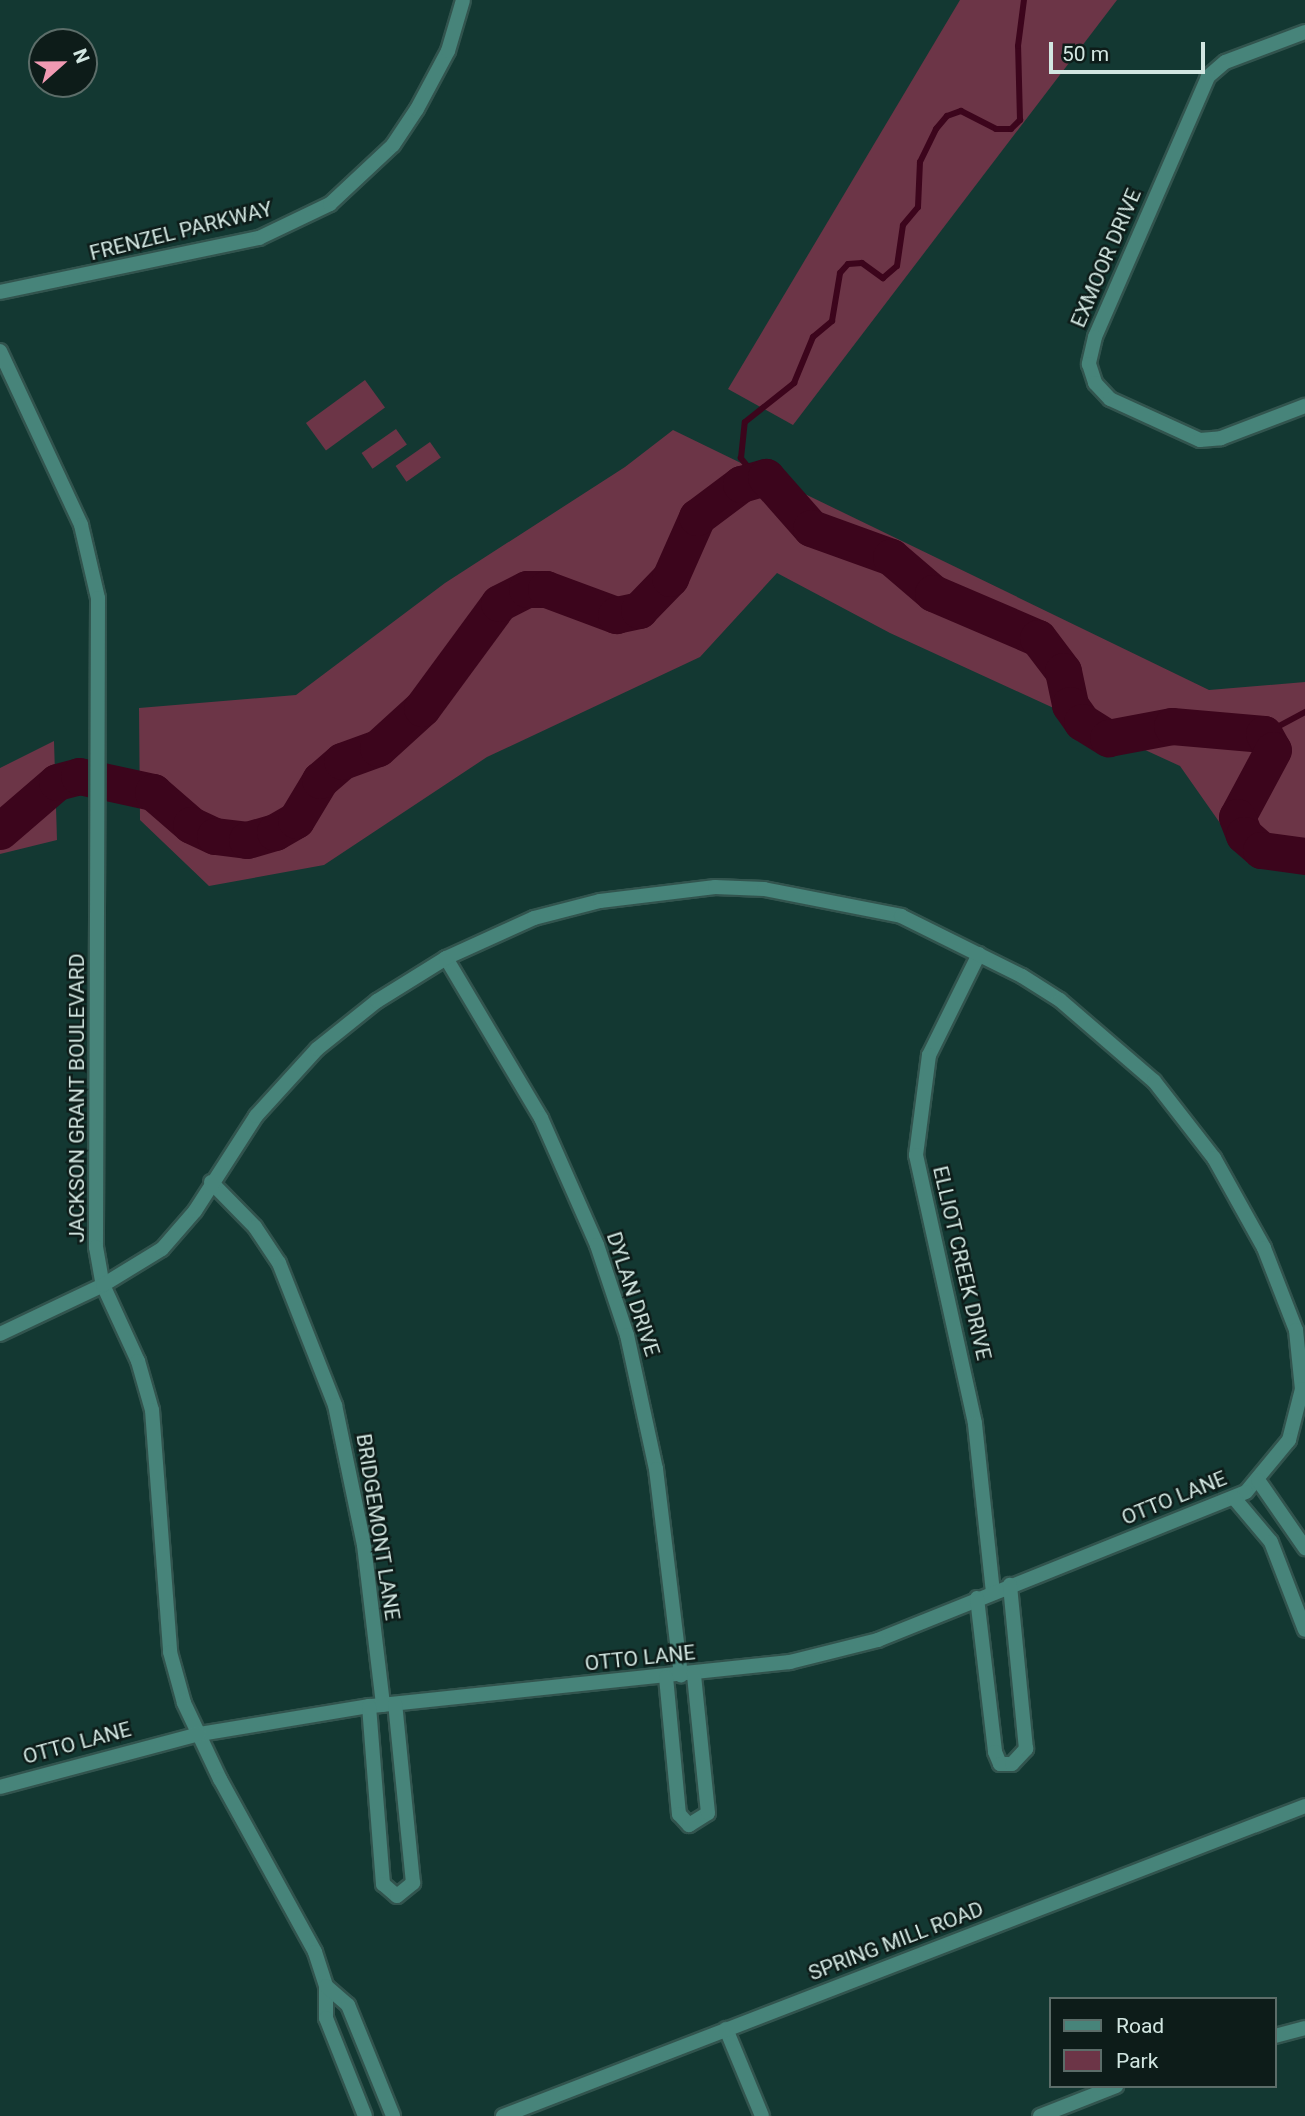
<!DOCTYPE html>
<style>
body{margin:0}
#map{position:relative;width:1305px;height:2116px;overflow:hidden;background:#133832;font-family:Roboto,sans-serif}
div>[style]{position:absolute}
.green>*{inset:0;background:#6c3547;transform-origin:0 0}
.stream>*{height:6px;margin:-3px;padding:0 3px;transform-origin:3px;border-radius:3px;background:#3c051c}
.river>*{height:37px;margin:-18.5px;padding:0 18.5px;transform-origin:18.5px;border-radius:18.5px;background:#3c051c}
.roads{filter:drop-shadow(2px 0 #32544e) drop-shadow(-2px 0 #32544e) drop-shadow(0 2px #32544e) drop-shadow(0 -2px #32544e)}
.minor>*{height:14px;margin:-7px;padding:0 7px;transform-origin:7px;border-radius:7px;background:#47847a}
.tertiary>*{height:14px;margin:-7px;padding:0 7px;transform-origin:7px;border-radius:7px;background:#47847a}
span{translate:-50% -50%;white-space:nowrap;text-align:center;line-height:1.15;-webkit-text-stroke:5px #0d1c19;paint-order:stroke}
.street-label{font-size:21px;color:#d2e6e1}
.legend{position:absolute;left:1049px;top:1997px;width:228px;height:91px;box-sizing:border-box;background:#0d1c19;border:2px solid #5c6d69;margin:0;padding:9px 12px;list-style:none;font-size:21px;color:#d2e6e1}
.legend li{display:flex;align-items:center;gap:14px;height:35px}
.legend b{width:35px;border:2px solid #5c6d69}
.north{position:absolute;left:28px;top:28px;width:70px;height:70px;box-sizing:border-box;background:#0d1c19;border:2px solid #5c6d69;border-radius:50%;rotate:69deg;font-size:19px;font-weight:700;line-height:28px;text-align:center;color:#d2e6e1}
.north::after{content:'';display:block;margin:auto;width:24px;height:32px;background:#f19ab3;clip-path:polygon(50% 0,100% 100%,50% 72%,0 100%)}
.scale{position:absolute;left:1049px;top:42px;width:156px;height:32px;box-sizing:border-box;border:4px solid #d2e6e1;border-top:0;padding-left:9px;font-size:21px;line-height:24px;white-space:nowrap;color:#d2e6e1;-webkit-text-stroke:5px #0d1c19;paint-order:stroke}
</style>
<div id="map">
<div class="green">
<div style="clip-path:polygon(960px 0,1117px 0,793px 425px,728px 389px)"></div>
<div style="left:365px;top:380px;width:34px;height:73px;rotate:54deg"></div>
<div style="left:396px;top:429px;width:19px;height:42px;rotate:55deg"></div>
<div style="clip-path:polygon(673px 430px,1209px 690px,1305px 682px,1305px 861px,1248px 863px,1180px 766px,890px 633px,777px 573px,700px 657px,487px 757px,324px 865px,209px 886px,140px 820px,139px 708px,296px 695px,445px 583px,625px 467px)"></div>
<div style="left:430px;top:442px;width:19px;height:42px;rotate:55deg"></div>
<div style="clip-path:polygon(54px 741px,57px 840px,0 854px,0 768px)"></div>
</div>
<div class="stream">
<div style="left:757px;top:478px;width:26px;rotate:-129deg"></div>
<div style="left:741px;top:458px;width:36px;rotate:-84deg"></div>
<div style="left:745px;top:422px;width:63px;rotate:-38.5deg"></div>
<div style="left:794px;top:383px;width:50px;rotate:-67.6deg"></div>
<div style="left:813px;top:337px;width:25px;rotate:-40deg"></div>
<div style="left:832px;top:321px;width:49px;rotate:-80.5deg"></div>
<div style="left:840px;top:273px;width:12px;rotate:-48deg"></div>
<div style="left:848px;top:264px;width:14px;rotate:-4deg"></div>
<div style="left:862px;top:263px;width:26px;rotate:36deg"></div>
<div style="left:883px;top:278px;width:18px;rotate:-41deg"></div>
<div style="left:897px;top:266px;width:41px;rotate:-81.7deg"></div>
<div style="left:903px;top:225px;width:23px;rotate:-50deg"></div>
<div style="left:918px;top:207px;width:45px;rotate:-87.5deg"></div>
<div style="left:920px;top:162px;width:37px;rotate:-64deg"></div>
<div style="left:936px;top:129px;width:17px;rotate:-50deg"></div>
<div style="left:947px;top:116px;width:15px;rotate:-20deg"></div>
<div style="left:961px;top:111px;width:39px;rotate:27deg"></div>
<div style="left:996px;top:129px;width:15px"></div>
<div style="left:1011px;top:129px;width:13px;rotate:-45deg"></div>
<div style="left:1020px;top:120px;width:74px;rotate:-91.5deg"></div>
<div style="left:1018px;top:46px;width:46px;rotate:-82.6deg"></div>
<div style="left:1264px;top:734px;width:47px;rotate:-28.2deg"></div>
</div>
<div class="river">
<div style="left:0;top:831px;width:75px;rotate:-40.7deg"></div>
<div style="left:57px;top:782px;width:23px;rotate:-15deg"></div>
<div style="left:79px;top:776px;width:76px;rotate:12.2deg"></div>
<div style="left:153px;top:792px;width:50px;rotate:41deg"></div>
<div style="left:191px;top:825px;width:26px;rotate:25deg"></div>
<div style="left:215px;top:836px;width:32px;rotate:7deg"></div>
<div style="left:247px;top:840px;width:29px;rotate:-16deg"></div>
<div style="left:275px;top:832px;width:24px;rotate:-30deg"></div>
<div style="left:296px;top:820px;width:47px;rotate:-59deg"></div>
<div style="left:320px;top:780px;width:29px;rotate:-41deg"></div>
<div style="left:342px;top:761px;width:38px;rotate:-20deg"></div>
<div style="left:378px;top:748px;width:59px;rotate:-42.3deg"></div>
<div style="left:422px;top:708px;width:130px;rotate:-53.7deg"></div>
<div style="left:499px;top:603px;width:31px;rotate:-27deg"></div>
<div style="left:527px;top:589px;width:19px"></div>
<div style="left:546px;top:589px;width:75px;rotate:20.4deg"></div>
<div style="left:616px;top:615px;width:24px;rotate:-12deg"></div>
<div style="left:639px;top:610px;width:45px;rotate:-45.9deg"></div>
<div style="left:670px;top:578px;width:67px;rotate:-66.1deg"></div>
<div style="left:697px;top:517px;width:55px;rotate:-36.9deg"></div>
<div style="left:741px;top:484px;width:26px;rotate:-16deg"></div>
<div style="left:766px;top:477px;width:68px;rotate:48.6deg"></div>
<div style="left:811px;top:528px;width:85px;rotate:19.9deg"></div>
<div style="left:891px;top:557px;width:55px;rotate:40.6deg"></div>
<div style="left:933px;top:593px;width:114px;rotate:23.2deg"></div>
<div style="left:1038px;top:638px;width:41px;rotate:52.9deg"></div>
<div style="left:1063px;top:671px;width:35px;rotate:78deg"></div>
<div style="left:1070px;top:705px;width:21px;rotate:55deg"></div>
<div style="left:1082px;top:722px;width:31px;rotate:32deg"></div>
<div style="left:1108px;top:738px;width:65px;rotate:-10.6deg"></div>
<div style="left:1172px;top:726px;width:92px;rotate:5deg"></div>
<div style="left:1264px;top:734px;width:18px;rotate:61deg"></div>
<div style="left:1273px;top:750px;width:76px;rotate:118.2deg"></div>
<div style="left:1237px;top:817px;width:19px;rotate:69deg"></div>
<div style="left:1244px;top:835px;width:23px;rotate:41deg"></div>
<div style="left:1261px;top:850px;width:44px;rotate:7.8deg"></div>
</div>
<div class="roads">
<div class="minor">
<div style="left:1305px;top:32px;width:85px;rotate:159.4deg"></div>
<div style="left:1225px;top:62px;width:23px;rotate:139deg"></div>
<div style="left:1208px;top:77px;width:283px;rotate:113.5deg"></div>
<div style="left:1095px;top:337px;width:28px;rotate:103deg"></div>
<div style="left:1089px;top:364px;width:20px;rotate:72deg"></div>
<div style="left:1095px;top:383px;width:22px;rotate:47deg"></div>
<div style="left:1110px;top:399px;width:99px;rotate:24.5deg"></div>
<div style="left:1200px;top:440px;width:21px;rotate:-5deg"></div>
<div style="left:1221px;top:438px;width:90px;rotate:-20.9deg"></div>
<div style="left:0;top:292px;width:265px;rotate:-11.8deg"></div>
<div style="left:259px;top:238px;width:79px;rotate:-25.6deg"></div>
<div style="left:330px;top:204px;width:86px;rotate:-43.1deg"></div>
<div style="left:393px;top:145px;width:43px;rotate:-56.3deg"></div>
<div style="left:417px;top:109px;width:66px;rotate:-61.9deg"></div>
<div style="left:448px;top:51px;width:53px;rotate:-73.6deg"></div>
<div style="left:0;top:351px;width:192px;rotate:65deg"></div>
<div style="left:81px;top:525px;width:75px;rotate:76.9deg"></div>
<div style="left:98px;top:598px;width:649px;rotate:90.18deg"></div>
<div style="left:96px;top:1247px;width:39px;rotate:80deg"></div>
<div style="left:103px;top:1285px;width:84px;rotate:65.3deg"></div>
<div style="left:138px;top:1361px;width:51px;rotate:74.1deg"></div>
<div style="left:152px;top:1410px;width:243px;rotate:85.7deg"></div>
<div style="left:170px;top:1652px;width:53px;rotate:74.6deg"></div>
<div style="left:184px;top:1703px;width:84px;rotate:64.7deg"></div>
<div style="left:220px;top:1779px;width:197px;rotate:61.2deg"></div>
<div style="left:315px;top:1952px;width:36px;rotate:72deg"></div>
<div style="left:326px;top:1986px;width:32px;rotate:90deg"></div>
<div style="left:326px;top:2018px;width:105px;rotate:68.3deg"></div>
<div style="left:979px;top:954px;width:113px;rotate:116.3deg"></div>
<div style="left:929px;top:1055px;width:101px;rotate:97.4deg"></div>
<div style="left:916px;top:1155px;width:275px;rotate:77.6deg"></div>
<div style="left:975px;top:1424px;width:169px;rotate:83.9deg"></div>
<div style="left:446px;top:958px;width:186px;rotate:59.3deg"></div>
<div style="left:541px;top:1118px;width:139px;rotate:66.2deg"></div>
<div style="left:597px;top:1245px;width:95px;rotate:71.6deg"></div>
<div style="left:627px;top:1335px;width:137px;rotate:77.8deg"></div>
<div style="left:656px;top:1469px;width:208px;rotate:83.1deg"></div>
<div style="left:211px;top:1182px;width:63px;rotate:45.6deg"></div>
<div style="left:255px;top:1227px;width:43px;rotate:56.3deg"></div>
<div style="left:279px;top:1263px;width:153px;rotate:68.5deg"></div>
<div style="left:335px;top:1405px;width:143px;rotate:78.3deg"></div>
<div style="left:364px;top:1545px;width:161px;rotate:83.2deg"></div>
<div style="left:0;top:1334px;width:114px;rotate:-25.4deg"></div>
<div style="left:103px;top:1285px;width:69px;rotate:-31.4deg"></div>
<div style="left:162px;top:1249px;width:50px;rotate:-49deg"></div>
<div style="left:195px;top:1211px;width:113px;rotate:-57.3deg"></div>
<div style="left:256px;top:1116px;width:91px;rotate:-47.7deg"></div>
<div style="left:317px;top:1049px;width:77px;rotate:-38.7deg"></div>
<div style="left:377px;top:1001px;width:81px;rotate:-31.9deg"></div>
<div style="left:446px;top:958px;width:97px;rotate:-24.4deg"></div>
<div style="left:534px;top:918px;width:68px;rotate:-14.4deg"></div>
<div style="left:600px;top:901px;width:116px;rotate:-6.9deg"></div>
<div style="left:715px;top:887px;width:49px;rotate:2.3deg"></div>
<div style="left:764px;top:889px;width:140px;rotate:11.1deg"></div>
<div style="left:901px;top:916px;width:135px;rotate:26.4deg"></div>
<div style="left:1022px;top:976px;width:45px;rotate:32.3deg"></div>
<div style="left:1060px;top:1000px;width:124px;rotate:40.8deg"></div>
<div style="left:1154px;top:1081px;width:98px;rotate:52.1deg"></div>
<div style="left:1214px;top:1158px;width:103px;rotate:60.9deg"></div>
<div style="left:1264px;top:1248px;width:88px;rotate:68.7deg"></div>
<div style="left:1296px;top:1330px;width:59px;rotate:84.2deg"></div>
<div style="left:1302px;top:1389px;width:53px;rotate:104.3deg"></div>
<div style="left:1289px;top:1440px;width:67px;rotate:129.6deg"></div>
<div style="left:1246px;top:1492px;width:397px;rotate:158.1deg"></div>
<div style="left:878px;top:1640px;width:91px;rotate:166deg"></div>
<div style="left:790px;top:1662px;width:423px;rotate:174deg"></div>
<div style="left:369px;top:1706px;width:172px;rotate:170.6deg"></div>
<div style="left:199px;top:1734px;width:206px;rotate:165.1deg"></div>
<div style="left:1258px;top:1480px;width:83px;rotate:55.3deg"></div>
<div style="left:1234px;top:1498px;width:57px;rotate:49.9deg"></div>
<div style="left:1271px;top:1542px;width:94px;rotate:68.9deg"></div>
<div style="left:977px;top:1598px;width:155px;rotate:83.3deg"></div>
<div style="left:995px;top:1752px;width:13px;rotate:67deg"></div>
<div style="left:1000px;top:1764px;width:12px"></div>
<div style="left:1012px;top:1764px;width:21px;rotate:-47deg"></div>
<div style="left:1026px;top:1749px;width:165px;rotate:-95.6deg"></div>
<div style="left:666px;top:1677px;width:138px;rotate:84.6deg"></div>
<div style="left:679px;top:1814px;width:15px;rotate:48deg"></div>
<div style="left:689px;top:1825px;width:22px;rotate:-32deg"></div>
<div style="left:708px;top:1813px;width:140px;rotate:-95.8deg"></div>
<div style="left:369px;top:1706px;width:179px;rotate:85.5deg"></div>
<div style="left:383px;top:1884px;width:18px;rotate:41deg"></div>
<div style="left:397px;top:1896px;width:21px;rotate:-39deg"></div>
<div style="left:413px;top:1883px;width:180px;rotate:-95.7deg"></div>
<div style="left:326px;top:1986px;width:29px;rotate:41deg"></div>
<div style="left:348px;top:2005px;width:120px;rotate:67.9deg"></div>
<div style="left:726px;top:2029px;width:94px;rotate:67.5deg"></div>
<div style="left:1275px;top:2036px;width:31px;rotate:-15deg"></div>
<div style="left:1040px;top:2116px;width:82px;rotate:-21.5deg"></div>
</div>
<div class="tertiary">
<div style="left:503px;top:2116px;width:860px;rotate:-21.13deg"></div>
</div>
</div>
<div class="street-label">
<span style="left:181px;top:231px;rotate:-14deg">FRENZEL PARKWAY</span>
<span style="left:1106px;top:258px;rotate:-67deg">EXMOOR DRIVE</span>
<span style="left:77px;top:1098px;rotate:-90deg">JACKSON GRANT BOULEVARD</span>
<span style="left:962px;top:1263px;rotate:77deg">ELLIOT CREEK DRIVE</span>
<span style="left:633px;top:1294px;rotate:72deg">DYLAN DRIVE</span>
<span style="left:1174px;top:1498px;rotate:-22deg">OTTO LANE</span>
<span style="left:378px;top:1527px;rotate:81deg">BRIDGEMONT LANE</span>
<span style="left:640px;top:1658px;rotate:-6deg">OTTO LANE</span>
<span style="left:77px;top:1743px;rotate:-15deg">OTTO LANE</span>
<span style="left:896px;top:1941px;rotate:-21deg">SPRING MILL ROAD</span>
</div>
<ul class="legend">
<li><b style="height:9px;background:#47847a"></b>Road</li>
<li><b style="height:19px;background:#6c3547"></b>Park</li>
</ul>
<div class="north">N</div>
<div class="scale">50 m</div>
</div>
